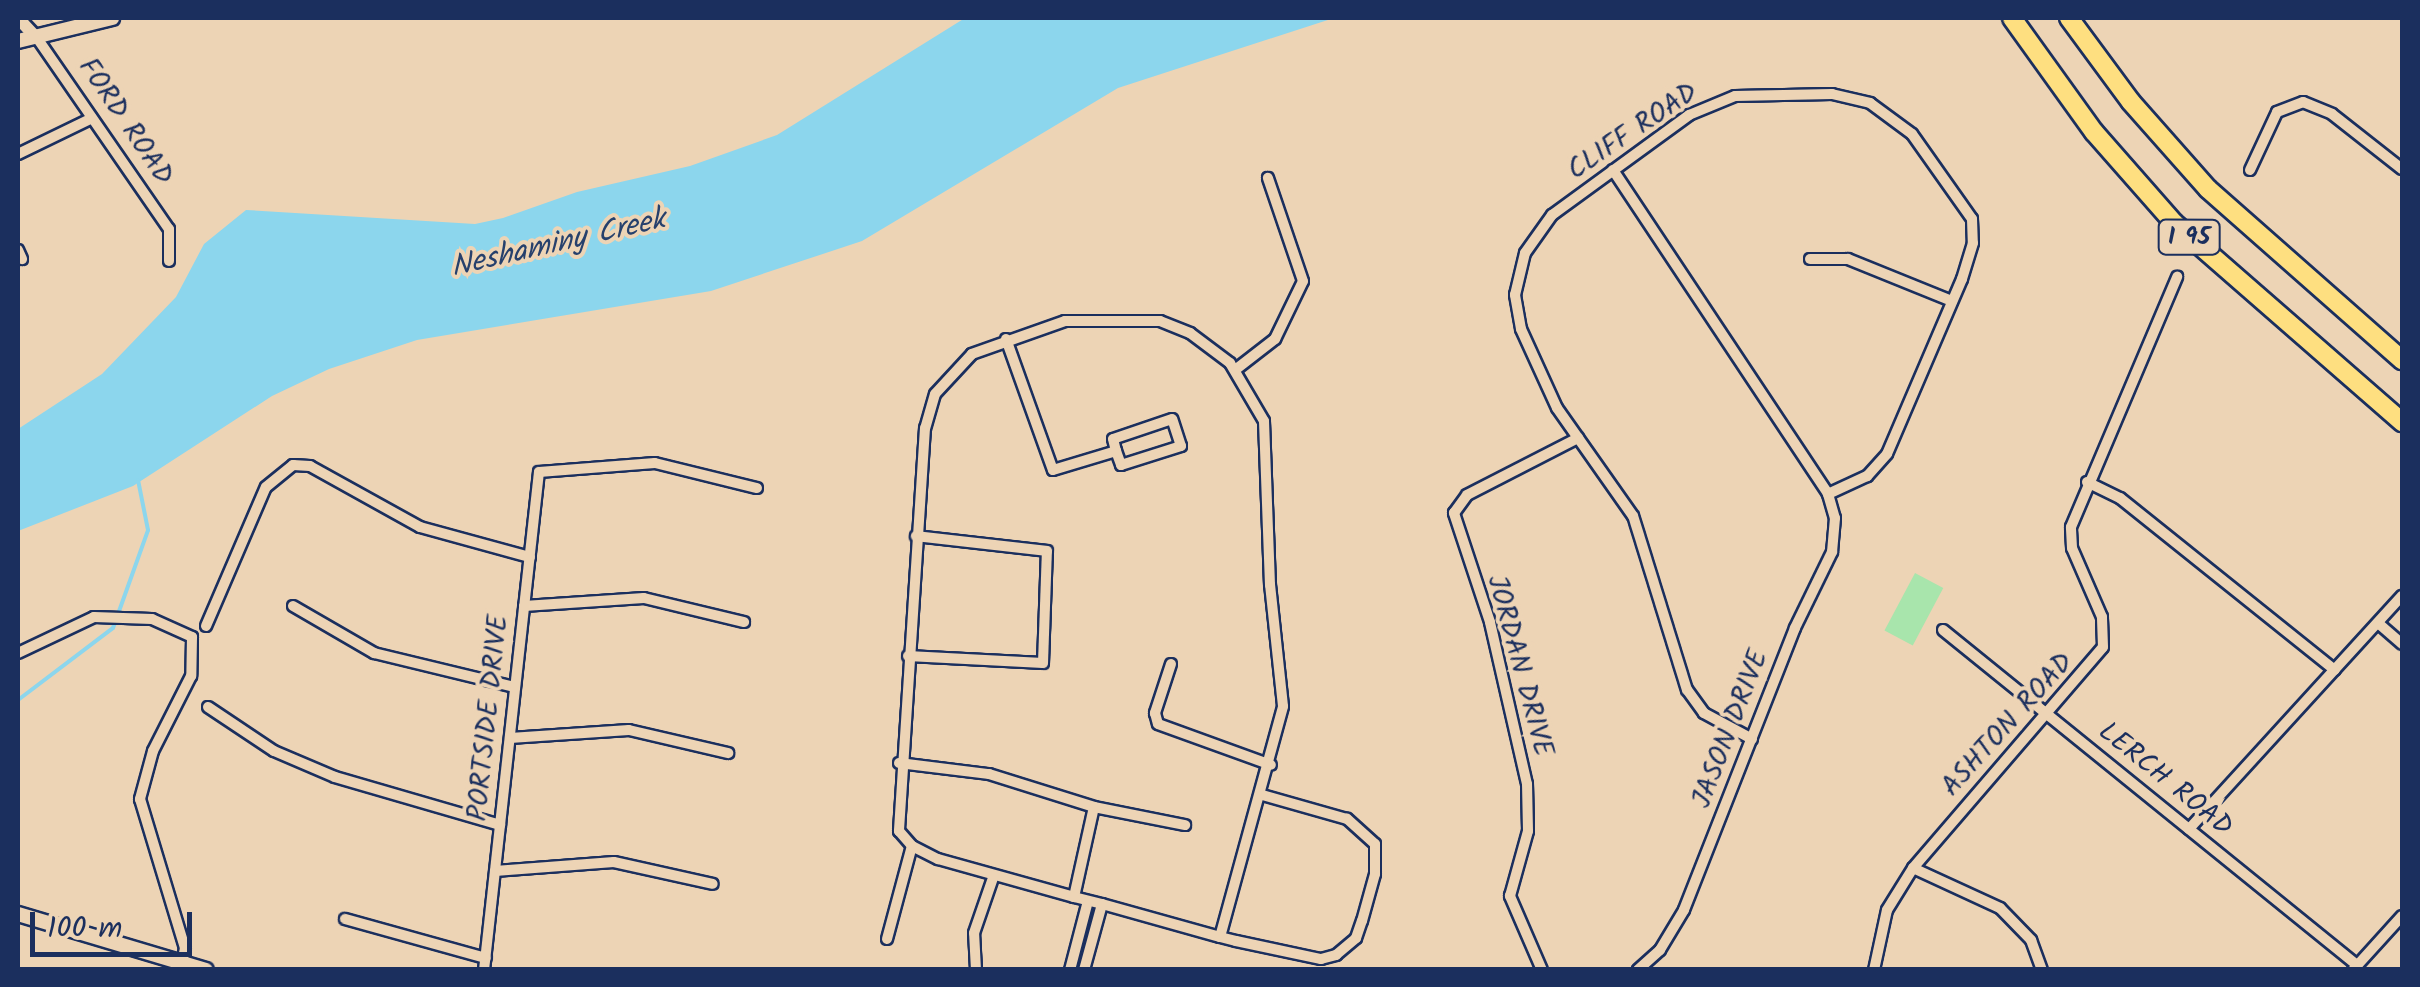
<!DOCTYPE html>
<style>
body{margin:0}
#map{position:relative;width:2420px;height:987px;overflow:hidden;background:#edd4b5;font-family:Kalam,sans-serif}
div>[style]{position:absolute}
.green>*{inset:0;background:#a8e5ac;transform-origin:0 0}
.water>*{inset:0;background:#8cd6ed}
.stream>*{height:4px;margin:-2px;padding:0 2px;transform-origin:2px;border-radius:2px;background:#8cd6ed}
.roads{filter:drop-shadow(2px 0 #1b2f5e) drop-shadow(-2px 0 #1b2f5e) drop-shadow(0 2px #1b2f5e) drop-shadow(0 -2px #1b2f5e)}
.minor>*{height:10px;margin:-5px;padding:0 5px;transform-origin:5px;border-radius:5px;background:#edd4b5}
.tertiary>*{height:12px;margin:-6px;padding:0 6px;transform-origin:6px;border-radius:6px;background:#edd4b5}
.secondary>*{height:14px;margin:-7px;padding:0 7px;transform-origin:7px;border-radius:7px;background:#edd4b5}
.motorway>*{height:18px;margin:-9px;padding:0 9px;transform-origin:9px;border-radius:9px;background:#fedf80}
span{translate:-50% -50%;white-space:nowrap;text-align:center;line-height:1.15;-webkit-text-stroke:8px #edd4b5;paint-order:stroke}
.shield-label span{padding:2px 8px;background:#edd4b5;border:2px solid;border-radius:8px;-webkit-text-stroke-width:0}
.shield-label{font-size:25px;color:#1b2f5e;font-weight:700}
.street-label{font-size:28px;color:#1b2f5e}
.water-label{font-size:30px;color:#26406c;font-style:italic}
.frame{position:absolute;inset:0;border:20px solid #1b2f5e;pointer-events:none}
.scale{position:absolute;left:30px;top:912px;width:162px;height:45px;box-sizing:border-box;border:5px solid #1b2f5e;border-top:0;padding-left:12px;font-size:30px;line-height:35px;white-space:nowrap;color:#1b2f5e;-webkit-text-stroke:8px #edd4b5;paint-order:stroke}
</style>
<div id="map">
<div class="green">
<div style="left:1915px;top:573px;width:32px;height:65px;rotate:28deg"></div>
</div>
<div class="water">
<div style="clip-path:polygon(965px 18px,1334px 18px,1118px 88px,862px 241px,711px 291px,417px 340px,329px 369px,272px 396px,133px 486px,18px 531px,18px 429px,102px 374px,176px 297px,204px 244px,246px 210px,475px 224px,503px 218px,577px 192px,690px 166px,777px 135px)"></div>
</div>
<div class="stream">
<div style="left:18px;top:700px;width:119px;rotate:-37.2deg"></div>
<div style="left:113px;top:628px;width:104px;rotate:-70.3deg"></div>
<div style="left:148px;top:530px;width:51px;rotate:-101.3deg"></div>
</div>
<div class="roads">
<div class="minor">
<div style="left:35px;top:35px;width:236px;rotate:55.4deg"></div>
<div style="left:169px;top:229px;width:32px;rotate:90deg"></div>
<div style="left:18px;top:154px;width:82px;rotate:-25.9deg"></div>
<div style="left:1613px;top:170px;width:389px;rotate:56.4deg"></div>
<div style="left:1828px;top:494px;width:25px;rotate:74deg"></div>
<div style="left:1835px;top:518px;width:34px;rotate:95deg"></div>
<div style="left:1832px;top:552px;width:85px;rotate:116deg"></div>
<div style="left:1795px;top:628px;width:303px;rotate:111.5deg"></div>
<div style="left:1684px;top:910px;width:47px;rotate:121deg"></div>
<div style="left:1660px;top:950px;width:30px;rotate:138deg"></div>
<div style="left:2250px;top:170px;width:64px;rotate:-65deg"></div>
<div style="left:2277px;top:112px;width:28px;rotate:-21deg"></div>
<div style="left:2303px;top:102px;width:31px;rotate:22deg"></div>
<div style="left:2332px;top:114px;width:89px;rotate:38.2deg"></div>
<div style="left:18px;top:250px;width:10px;rotate:66deg"></div>
<div style="left:1810px;top:259px;width:38px"></div>
<div style="left:1848px;top:259px;width:112px;rotate:22deg"></div>
<div style="left:1006px;top:339px;width:139px;rotate:70.3deg"></div>
<div style="left:1053px;top:470px;width:66px;rotate:-16.8deg"></div>
<div style="left:1116px;top:451px;width:15px;rotate:70deg"></div>
<div style="left:1121px;top:465px;width:63px;rotate:-17.6deg"></div>
<div style="left:1181px;top:446px;width:28px;rotate:-108deg"></div>
<div style="left:1172px;top:419px;width:62px;rotate:161.3deg"></div>
<div style="left:1113px;top:439px;width:12px;rotate:76deg"></div>
<div style="left:1235px;top:370px;width:51px;rotate:-37.8deg"></div>
<div style="left:1275px;top:339px;width:64px;rotate:-64.2deg"></div>
<div style="left:1303px;top:281px;width:109px;rotate:-108.8deg"></div>
<div style="left:2087px;top:482px;width:37px;rotate:26deg"></div>
<div style="left:2120px;top:498px;width:275px;rotate:38.7deg"></div>
<div style="left:293px;top:606px;width:94px;rotate:30.1deg"></div>
<div style="left:374px;top:653px;width:145px;rotate:13.6deg"></div>
<div style="left:524px;top:606px;width:120px;rotate:-3.8deg"></div>
<div style="left:644px;top:598px;width:103px;rotate:13.5deg"></div>
<div style="left:2378px;top:623px;width:32px;rotate:41deg"></div>
<div style="left:206px;top:626px;width:151px;rotate:-66.7deg"></div>
<div style="left:266px;top:487px;width:35px;rotate:-39deg"></div>
<div style="left:293px;top:465px;width:17px;rotate:3deg"></div>
<div style="left:310px;top:466px;width:126px;rotate:29deg"></div>
<div style="left:420px;top:527px;width:114px;rotate:15.3deg"></div>
<div style="left:1943px;top:630px;width:533px;rotate:38.98deg"></div>
<div style="left:18px;top:653px;width:84px;rotate:-25.3deg"></div>
<div style="left:94px;top:617px;width:58px;rotate:2deg"></div>
<div style="left:152px;top:619px;width:44px;rotate:24.2deg"></div>
<div style="left:192px;top:637px;width:39px;rotate:91deg"></div>
<div style="left:191px;top:676px;width:84px;rotate:116.9deg"></div>
<div style="left:153px;top:751px;width:50px;rotate:105.2deg"></div>
<div style="left:140px;top:799px;width:156px;rotate:73.2deg"></div>
<div style="left:185px;top:948px;width:21px;rotate:101deg"></div>
<div style="left:908px;top:656px;width:135px;rotate:3deg"></div>
<div style="left:1043px;top:663px;width:112px;rotate:-88deg"></div>
<div style="left:1047px;top:551px;width:132px;rotate:-173.5deg"></div>
<div style="left:1171px;top:664px;width:52px;rotate:108.1deg"></div>
<div style="left:1155px;top:713px;width:11px;rotate:75deg"></div>
<div style="left:1158px;top:724px;width:120px;rotate:19.9deg"></div>
<div style="left:208px;top:707px;width:79px;rotate:33.7deg"></div>
<div style="left:274px;top:751px;width:66px;rotate:23.1deg"></div>
<div style="left:335px;top:777px;width:172px;rotate:16.2deg"></div>
<div style="left:510px;top:738px;width:119px;rotate:-3.8deg"></div>
<div style="left:629px;top:730px;width:102px;rotate:13.1deg"></div>
<div style="left:1752px;top:739px;width:55px;rotate:-151.6deg"></div>
<div style="left:1704px;top:713px;width:29px;rotate:-126deg"></div>
<div style="left:1687px;top:690px;width:182px;rotate:-107.2deg"></div>
<div style="left:1633px;top:516px;width:132px;rotate:-125.1deg"></div>
<div style="left:1557px;top:408px;width:87px;rotate:-114.5deg"></div>
<div style="left:1521px;top:329px;width:35px;rotate:-100deg"></div>
<div style="left:1515px;top:295px;width:43px;rotate:-76.6deg"></div>
<div style="left:1525px;top:253px;width:47px;rotate:-54.6deg"></div>
<div style="left:1552px;top:215px;width:170px;rotate:-36.1deg"></div>
<div style="left:1689px;top:115px;width:50px;rotate:-22.4deg"></div>
<div style="left:1735px;top:96px;width:97px;rotate:-1.2deg"></div>
<div style="left:1832px;top:94px;width:39px;rotate:13deg"></div>
<div style="left:1870px;top:103px;width:52px;rotate:36.4deg"></div>
<div style="left:1912px;top:134px;width:104px;rotate:54.8deg"></div>
<div style="left:1972px;top:219px;width:24px;rotate:88deg"></div>
<div style="left:1973px;top:243px;width:38px;rotate:107deg"></div>
<div style="left:1962px;top:279px;width:190px;rotate:113.2deg"></div>
<div style="left:1887px;top:454px;width:30px;rotate:132deg"></div>
<div style="left:1867px;top:476px;width:43px;rotate:155.2deg"></div>
<div style="left:899px;top:763px;width:91px;rotate:7deg"></div>
<div style="left:989px;top:774px;width:110px;rotate:17.4deg"></div>
<div style="left:1094px;top:807px;width:93px;rotate:11.2deg"></div>
<div style="left:2189px;top:829px;width:316px;rotate:-47.6deg"></div>
<div style="left:1913px;top:868px;width:96px;rotate:24.7deg"></div>
<div style="left:2000px;top:908px;width:45px;rotate:45.9deg"></div>
<div style="left:2031px;top:940px;width:32px;rotate:70deg"></div>
<div style="left:495px;top:871px;width:119px;rotate:-4.3deg"></div>
<div style="left:614px;top:862px;width:101px;rotate:12.5deg"></div>
<div style="left:1074px;top:897px;width:92px;rotate:-77.5deg"></div>
<div style="left:345px;top:919px;width:146px;rotate:15.5deg"></div>
<div style="left:1220px;top:937px;width:239px;rotate:-74.7deg"></div>
<div style="left:1283px;top:706px;width:122px;rotate:-96.1deg"></div>
<div style="left:1270px;top:585px;width:164px;rotate:-92.1deg"></div>
<div style="left:1264px;top:421px;width:67px;rotate:-120.4deg"></div>
<div style="left:1230px;top:363px;width:50px;rotate:-143.1deg"></div>
<div style="left:1190px;top:333px;width:32px;rotate:-158deg"></div>
<div style="left:1160px;top:321px;width:95px;rotate:180deg"></div>
<div style="left:1065px;top:321px;width:99px;rotate:160.5deg"></div>
<div style="left:972px;top:354px;width:54px;rotate:132.8deg"></div>
<div style="left:935px;top:394px;width:35px;rotate:106deg"></div>
<div style="left:925px;top:428px;width:404px;rotate:93.7deg"></div>
<div style="left:899px;top:831px;width:20px;rotate:49deg"></div>
<div style="left:912px;top:846px;width:29px;rotate:27deg"></div>
<div style="left:938px;top:859px;width:141px;rotate:15.6deg"></div>
<div style="left:1074px;top:897px;width:29px;rotate:14deg"></div>
<div style="left:1102px;top:904px;width:123px;rotate:15.6deg"></div>
<div style="left:1220px;top:937px;width:16px;rotate:14deg"></div>
<div style="left:1236px;top:941px;width:87px;rotate:12deg"></div>
<div style="left:1321px;top:959px;width:16px;rotate:-15deg"></div>
<div style="left:1336px;top:955px;width:26px;rotate:-40deg"></div>
<div style="left:1356px;top:938px;width:18px;rotate:-71deg"></div>
<div style="left:1362px;top:921px;width:49px;rotate:-74.5deg"></div>
<div style="left:1375px;top:874px;width:30px;rotate:-90deg"></div>
<div style="left:1375px;top:844px;width:38px;rotate:-138deg"></div>
<div style="left:1347px;top:819px;width:88px;rotate:-164.2deg"></div>
<div style="left:887px;top:939px;width:96px;rotate:-75deg"></div>
<div style="left:484px;top:970px;width:501px;rotate:-83.7deg"></div>
<div style="left:539px;top:472px;width:116px;rotate:-4.4deg"></div>
<div style="left:655px;top:463px;width:105px;rotate:13.8deg"></div>
<div style="left:976px;top:970px;width:37px;rotate:-93deg"></div>
<div style="left:974px;top:933px;width:61px;rotate:-71deg"></div>
<div style="left:1070px;top:970px;width:71px;rotate:-75.4deg"></div>
<div style="left:1084px;top:970px;width:68px;rotate:-74.7deg"></div>
<div style="left:1542px;top:970px;width:81px;rotate:-113.4deg"></div>
<div style="left:1510px;top:896px;width:67px;rotate:-74.5deg"></div>
<div style="left:1528px;top:831px;width:47px;rotate:-91.2deg"></div>
<div style="left:1527px;top:784px;width:166px;rotate:-102.9deg"></div>
<div style="left:1490px;top:622px;width:115px;rotate:-108.3deg"></div>
<div style="left:1454px;top:513px;width:22px;rotate:-54deg"></div>
<div style="left:1467px;top:495px;width:125px;rotate:-27.2deg"></div>
<div style="left:1874px;top:970px;width:61px;rotate:-77.8deg"></div>
<div style="left:1887px;top:910px;width:49px;rotate:-58.2deg"></div>
<div style="left:1913px;top:868px;width:291px;rotate:-49.3deg"></div>
<div style="left:2103px;top:647px;width:30px;rotate:-92deg"></div>
<div style="left:2102px;top:617px;width:75px;rotate:-113.5deg"></div>
<div style="left:2072px;top:548px;width:21px;rotate:-93deg"></div>
<div style="left:2071px;top:527px;width:272px;rotate:-67deg"></div>
<div style="left:2353px;top:970px;width:73px;rotate:-47.8deg"></div>
</div>
<div class="tertiary">
<div style="left:18px;top:18px;width:23px;rotate:47deg"></div>
</div>
<div class="secondary">
<div style="left:18px;top:41px;width:97px;rotate:-13.7deg"></div>
<div style="left:18px;top:914px;width:196px;rotate:16.6deg"></div>
</div>
<div class="motorway">
<div style="left:2012px;top:18px;width:140px;rotate:54.3deg"></div>
<div style="left:2094px;top:132px;width:121px;rotate:48.7deg"></div>
<div style="left:2174px;top:223px;width:303px;rotate:41.1deg"></div>
<div style="left:2069px;top:18px;width:104px;rotate:53.6deg"></div>
<div style="left:2131px;top:102px;width:116px;rotate:48.5deg"></div>
<div style="left:2208px;top:189px;width:259px;rotate:41.4deg"></div>
</div>
</div>
<div class="shield-label">
<span style="left:2189px;top:237px">I 95</span>
</div>
<div class="street-label">
<span style="left:125px;top:122px;rotate:56deg">FORD ROAD</span>
<span style="left:1633px;top:132px;rotate:-34deg">CLIFF ROAD</span>
<span style="left:1519px;top:666px;rotate:75deg">JORDAN DRIVE</span>
<span style="left:489px;top:718px;rotate:-84deg">PORTSIDE DRIVE</span>
<span style="left:2008px;top:725px;rotate:-48deg">ASHTON ROAD</span>
<span style="left:1731px;top:729px;rotate:-69deg">JASON DRIVE</span>
<span style="left:2165px;top:780px;rotate:39deg">LERCH ROAD</span>
</div>
<div class="water-label">
<span style="left:558px;top:244px;rotate:-13deg">Neshaminy Creek</span>
</div>
<div class="frame"></div>
<div class="scale">100 m</div>
</div>
